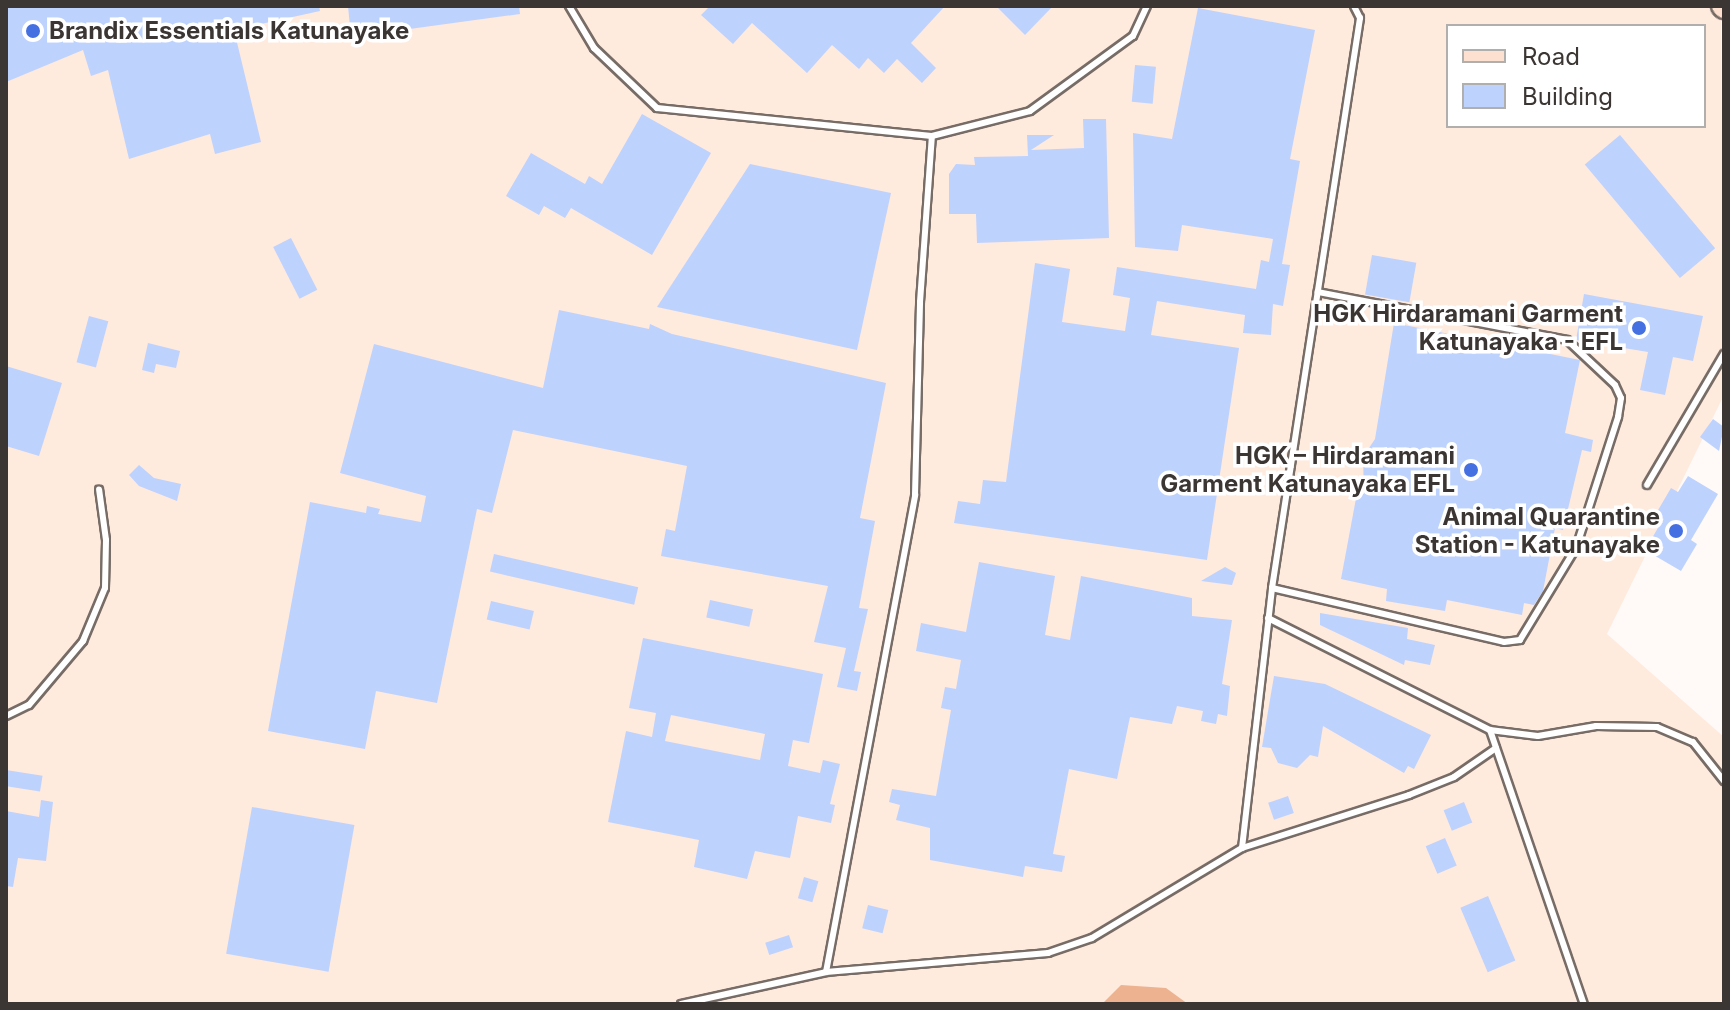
<!DOCTYPE html>
<meta charset="utf-8">
<style>
body{margin:0}
#map{position:relative;width:1730px;height:1010px;overflow:hidden;background:#fffaf7;font-family:Inter,sans-serif}
div>[style]{position:absolute}
.built>*{inset:0;background:#ffeade}
.water>*{inset:0;background:#edb391}
.building>*{inset:0;background:#bed2fe;transform-origin:0 0}
.roads{filter:drop-shadow(2px 0 #776c66) drop-shadow(-2px 0 #776c66) drop-shadow(0 2px #776c66) drop-shadow(0 -2px #776c66)}
.lane>*{height:6px;margin:-3px;padding:0 3px;transform-origin:3px;border-radius:3px;background:#fff}
.primary>*{height:20px;margin:-10px;padding:0 10px;transform-origin:10px;border-radius:10px;background:#fde0cf}
.dots>*{width:22px;height:22px;translate:-50% -50%;box-sizing:border-box;border:4px solid #fff;border-radius:50%}
span{translate:-50% -50%;white-space:nowrap;text-align:center;line-height:1.15;-webkit-text-stroke:7px #fff;paint-order:stroke}
.poi-label{font-size:24px;color:#3b3633;font-weight:700}
.left{translate:0 -50%;text-align:left}
.right{translate:-100% -50%;text-align:right}
.frame{position:absolute;inset:0;border:8px solid #3b3633;pointer-events:none}
.legend{position:absolute;left:1446px;top:24px;width:260px;height:104px;box-sizing:border-box;background:#fff;border:2px solid #b1afad;margin:0;padding:10px 14px;list-style:none;font-size:24px;color:#3b3633}
.legend li{display:flex;align-items:center;gap:16px;height:40px}
.legend b{width:40px;border:2px solid #b1afad}
</style>
<div id="map">
<div class="built">
<div style="clip-path:polygon(evenodd,6px 6px,1721px 6px,1724px 395px,1607px 634px,1724px 737px,1724px 1004px,6px 1004px,6px 6px,1448px 26px,1704px 26px,1704px 126px,1448px 126px,1448px 26px)"></div>
</div>
<div class="water">
<div style="clip-path:polygon(1121px 985px,1166px 988px,1188px 1004px,1102px 1004px)"></div>
</div>
<div class="building">
<div style="clip-path:polygon(6px 6px,319px 6px,320px 11px,234px 30px,261px 142px,215px 154px,210px 134px,129px 159px,108px 70px,91px 76px,83px 50px,6px 82px)"></div>
<div style="clip-path:polygon(348px 6px,519px 6px,520px 14px,351px 37px)"></div>
<div style="clip-path:polygon(710px 6px,945px 6px,911px 43px,936px 68px,922px 83px,897px 59px,884px 73px,868px 58px,859px 69px,832px 45px,807px 73px,752px 23px,733px 44px,701px 15px)"></div>
<div style="clip-path:polygon(996px 6px,1053px 6px,1025px 35px)"></div>
<div style="clip-path:polygon(1198px 8px,1315px 30px,1290px 159px,1300px 161px,1282px 264px,1290px 265px,1283px 306px,1273px 304px,1271px 335px,1243px 333px,1245px 315px,1157px 301px,1151px 335px,1239px 348px,1207px 560px,954px 523px,958px 501px,980px 504px,983px 480px,1006px 482px,1035px 263px,1070px 269px,1062px 322px,1125px 331px,1130px 298px,1113px 295px,1117px 267px,1256px 289px,1261px 260px,1269px 262px,1273px 239px,1182px 225px,1178px 251px,1135px 247px,1133px 133px,1172px 139px)"></div>
<div style="left:1135px;top:65px;width:21px;height:37px;rotate:5deg"></div>
<div style="clip-path:polygon(642px 114px,711px 153px,652px 255px,571px 208px,565px 218px,544px 206px,539px 215px,506px 196px,531px 153px,585px 184px,589px 176px,602px 184px)"></div>
<div style="clip-path:polygon(1083px 119px,1106px 119px,1109px 238px,977px 243px,976px 214px,949px 214px,949px 174px,956px 164px,975px 165px,974px 157px,1028px 156px,1027px 135px,1054px 135px,1031px 150px,1084px 148px)"></div>
<div style="left:1620px;top:135px;width:148px;height:46px;rotate:50deg"></div>
<div style="clip-path:polygon(750px 164px,891px 193px,857px 350px,657px 307px)"></div>
<div style="left:291px;top:238px;width:58px;height:20px;rotate:63deg"></div>
<div style="left:1372px;top:255px;width:45px;height:40px;rotate:10deg"></div>
<div style="clip-path:polygon(1584px 294px,1703px 316px,1693px 361px,1673px 357px,1665px 395px,1640px 390px,1648px 352px,1576px 340px)"></div>
<div style="clip-path:polygon(559px 310px,649px 329px,650px 324px,672px 334px,886px 383px,860px 518px,875px 521px,859px 608px,868px 609px,854px 671px,861px 672px,857px 691px,837px 687px,846px 648px,814px 642px,828px 586px,661px 556px,666px 529px,675px 531px,687px 466px,513px 430px,492px 513px,477px 509px,437px 703px,376px 691px,365px 749px,268px 731px,310px 502px,366px 513px,367px 506px,380px 509px,378px 514px,421px 522px,426px 496px,340px 473px,374px 344px,543px 388px)"></div>
<div style="left:89px;top:316px;width:20px;height:48px;rotate:15deg"></div>
<div style="clip-path:polygon(1394px 323px,1580px 360px,1565px 433px,1593px 440px,1591px 452px,1582px 450px,1563px 530px,1555px 528px,1543px 591px,1534px 605px,1524px 603px,1522px 615px,1447px 600px,1445px 611px,1386px 601px,1387px 589px,1341px 579px,1357px 493px,1364px 494px,1363px 457px,1375px 439px)"></div>
<div style="clip-path:polygon(148px 343px,180px 351px,176px 368px,156px 364px,154px 373px,142px 370px)"></div>
<div style="clip-path:polygon(6px 366px,62px 383px,39px 456px,6px 446px)"></div>
<div style="clip-path:polygon(1713px 419px,1724px 427px,1719px 451px,1700px 437px)"></div>
<div style="clip-path:polygon(139px 465px,154px 478px,181px 484px,177px 501px,139px 486px,129px 475px)"></div>
<div style="clip-path:polygon(1688px 476px,1718px 494px,1691px 540px,1697px 544px,1681px 571px,1645px 550px,1662px 521px,1654px 517px,1671px 488px,1678px 492px)"></div>
<div style="left:494px;top:554px;width:148px;height:18px;rotate:13deg"></div>
<div style="clip-path:polygon(979px 562px,1055px 576px,1045px 635px,1070px 640px,1081px 576px,1192px 598px,1192px 616px,1232px 620px,1222px 684px,1230px 686px,1227px 716px,1218px 714px,1216px 724px,1201px 721px,1203px 711px,1177px 706px,1172px 724px,1130px 717px,1117px 779px,1069px 769px,1053px 854px,1065px 856px,1062px 872px,1025px 866px,1023px 877px,930px 860px,930px 828px,896px 820px,900px 805px,889px 802px,892px 789px,936px 796px,951px 710px,941px 708px,945px 687px,956px 689px,961px 660px,916px 651px,921px 623px,966px 632px)"></div>
<div style="clip-path:polygon(1225px 567px,1236px 573px,1232px 585px,1201px 581px)"></div>
<div style="left:710px;top:600px;width:44px;height:18px;rotate:12deg"></div>
<div style="left:491px;top:601px;width:44px;height:19px;rotate:13deg"></div>
<div style="clip-path:polygon(1320px 613px,1408px 628px,1407px 639px,1435px 645px,1430px 665px,1405px 660px,1404px 665px,1320px 625px)"></div>
<div style="clip-path:polygon(evenodd,643px 638px,823px 674px,809px 743px,793px 740px,788px 766px,820px 773px,823px 760px,840px 764px,830px 804px,835px 805px,831px 823px,798px 816px,790px 858px,755px 851px,747px 879px,694px 867px,699px 840px,608px 822px,626px 731px,652px 737px,656px 713px,629px 708px,643px 638px,671px 715px,765px 734px,760px 760px,665px 741px,671px 715px)"></div>
<div style="clip-path:polygon(1274px 676px,1325px 684px,1431px 735px,1414px 769px,1408px 766px,1404px 773px,1323px 726px,1318px 757px,1310px 755px,1297px 768px,1278px 763px,1271px 748px,1262px 747px)"></div>
<div style="left:6px;top:770px;width:37px;height:16px;rotate:9deg"></div>
<div style="left:1288px;top:796px;width:18px;height:21px;rotate:71deg"></div>
<div style="clip-path:polygon(41px 800px,53px 802px,46px 861px,18px 858px,13px 887px,6px 886px,6px 811px,39px 817px)"></div>
<div style="left:1464px;top:802px;width:22px;height:22px;rotate:68deg"></div>
<div style="left:252px;top:807px;width:104px;height:149px;rotate:10deg"></div>
<div style="left:1445px;top:838px;width:30px;height:21px;rotate:67deg"></div>
<div style="left:804px;top:877px;width:15px;height:22px;rotate:16deg"></div>
<div style="left:1488px;top:896px;width:70px;height:30px;rotate:67deg"></div>
<div style="left:868px;top:905px;width:21px;height:24px;rotate:14deg"></div>
<div style="left:789px;top:935px;width:13px;height:25px;rotate:72deg"></div>
</div>
<div class="roads">
<div class="lane">
<div style="left:569px;top:6px;width:49px;rotate:59.2deg"></div>
<div style="left:594px;top:48px;width:87px;rotate:43.6deg"></div>
<div style="left:657px;top:108px;width:276px;rotate:5.8deg"></div>
<div style="left:932px;top:136px;width:101px;rotate:-14.3deg"></div>
<div style="left:1030px;top:111px;width:127px;rotate:-36.1deg"></div>
<div style="left:1133px;top:36px;width:33px;rotate:-65deg"></div>
<div style="left:1647px;top:485px;width:152px;rotate:-59.6deg"></div>
<div style="left:1272px;top:588px;width:238px;rotate:13.1deg"></div>
<div style="left:1504px;top:642px;width:16px;rotate:-7deg"></div>
<div style="left:1520px;top:640px;width:108px;rotate:-58.7deg"></div>
<div style="left:1576px;top:548px;width:138px;rotate:-72.2deg"></div>
<div style="left:1618px;top:417px;width:19px;rotate:-81deg"></div>
<div style="left:1621px;top:398px;width:14px;rotate:-115deg"></div>
<div style="left:1615px;top:385px;width:66px;rotate:-136.8deg"></div>
<div style="left:1567px;top:340px;width:254px;rotate:-169.1deg"></div>
<div style="left:1268px;top:618px;width:249px;rotate:26.8deg"></div>
<div style="left:1490px;top:730px;width:48px;rotate:7.1deg"></div>
<div style="left:1538px;top:736px;width:59px;rotate:-9.8deg"></div>
<div style="left:1596px;top:726px;width:61px;rotate:0.9deg"></div>
<div style="left:1657px;top:727px;width:39px;rotate:23deg"></div>
<div style="left:1693px;top:742px;width:50px;rotate:51.5deg"></div>
<div style="left:6px;top:716px;width:25px;rotate:-26deg"></div>
<div style="left:29px;top:705px;width:84px;rotate:-49.8deg"></div>
<div style="left:83px;top:641px;width:57px;rotate:-67.5deg"></div>
<div style="left:105px;top:588px;width:48px;rotate:-88.8deg"></div>
<div style="left:106px;top:540px;width:51px;rotate:-97.8deg"></div>
<div style="left:1490px;top:730px;width:290px;rotate:71.1deg"></div>
<div style="left:1242px;top:848px;width:262px;rotate:-83.4deg"></div>
<div style="left:1272px;top:588px;width:577px;rotate:-81.22deg"></div>
<div style="left:1360px;top:18px;width:13px;rotate:-117deg"></div>
<div style="left:826px;top:972px;width:485px;rotate:-79.4deg"></div>
<div style="left:915px;top:495px;width:193px;rotate:-88.5deg"></div>
<div style="left:920px;top:302px;width:166px;rotate:-85.9deg"></div>
<div style="left:681px;top:1004px;width:148px;rotate:-12.4deg"></div>
<div style="left:826px;top:972px;width:223px;rotate:-4.9deg"></div>
<div style="left:1048px;top:953px;width:46px;rotate:-18.8deg"></div>
<div style="left:1092px;top:938px;width:175px;rotate:-31deg"></div>
<div style="left:1242px;top:848px;width:175px;rotate:-17.6deg"></div>
<div style="left:1409px;top:795px;width:48px;rotate:-21.8deg"></div>
<div style="left:1454px;top:777px;width:51px;rotate:-34.6deg"></div>
</div>
<div class="primary">
<div style="left:1722px;top:6px;width:3px;rotate:45deg"></div>
</div>
</div>
<div class="dots">
<div style="left:33px;top:31px;background:#4570e2"></div>
<div style="left:1639px;top:328px;background:#4570e2"></div>
<div style="left:1471px;top:470px;background:#4570e2"></div>
<div style="left:1676px;top:531px;background:#4570e2"></div>
</div>
<div class="poi-label">
<span class="left" style="left:49px;top:31px">Brandix Essentials Katunayake</span>
<span class="right" style="left:1623px;top:328px">HGK Hirdaramani Garment<br>Katunayaka - EFL</span>
<span class="right" style="left:1455px;top:470px">HGK – Hirdaramani<br>Garment Katunayaka EFL</span>
<span class="right" style="left:1660px;top:531px">Animal Quarantine<br>Station - Katunayake</span>
</div>
<div class="frame"></div>
<ul class="legend">
<li><b style="height:10px;background:#fde0cf"></b>Road</li>
<li><b style="height:22px;background:#bed2fe"></b>Building</li>
</ul>
</div>
